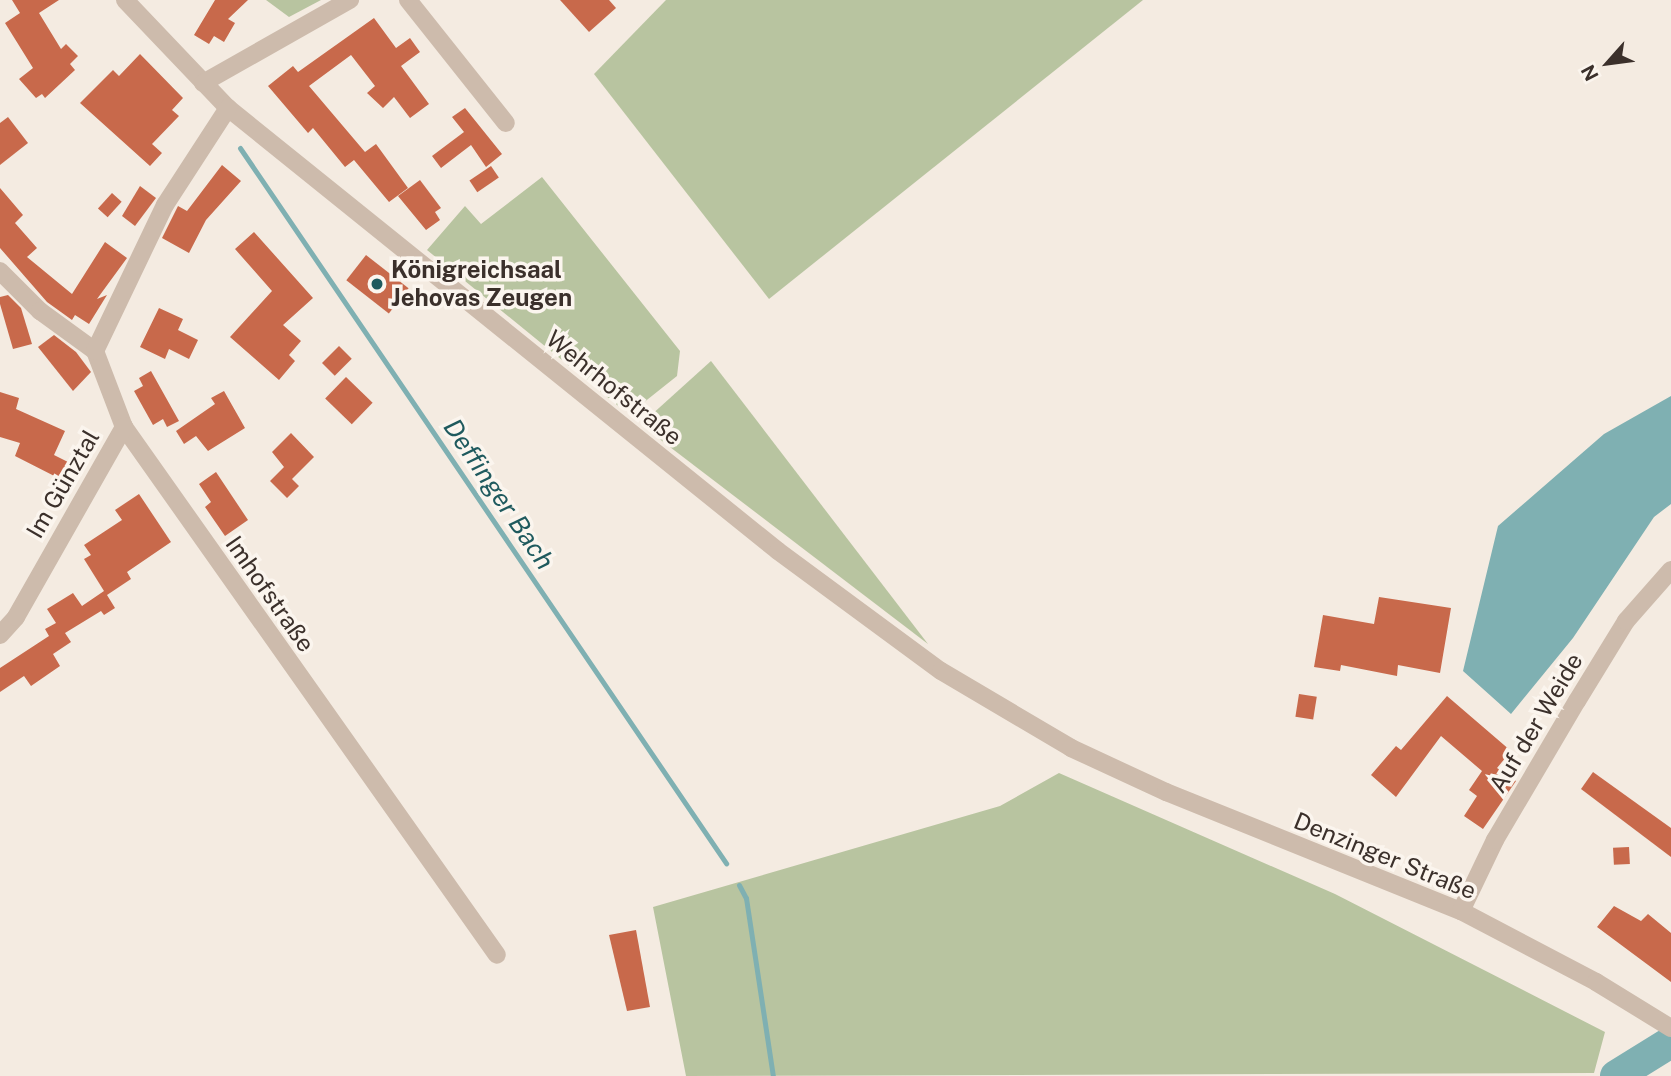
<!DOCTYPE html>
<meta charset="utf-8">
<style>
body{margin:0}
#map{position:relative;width:1671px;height:1076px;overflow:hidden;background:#f4ebe1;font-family:"Public Sans",sans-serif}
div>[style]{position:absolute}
.green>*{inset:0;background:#b8c4a0}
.water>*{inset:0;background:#7fb0b2}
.stream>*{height:5px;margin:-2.5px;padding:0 2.5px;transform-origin:2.5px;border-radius:2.5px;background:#7fb0b2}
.river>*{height:32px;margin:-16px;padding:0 16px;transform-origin:16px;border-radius:16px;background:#7fb0b2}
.building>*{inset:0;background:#c8694b;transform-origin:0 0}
.minor>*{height:18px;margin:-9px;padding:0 9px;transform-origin:9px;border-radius:9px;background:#cdbbac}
.dots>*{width:19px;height:19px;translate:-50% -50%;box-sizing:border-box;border:4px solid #fbf5ee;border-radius:50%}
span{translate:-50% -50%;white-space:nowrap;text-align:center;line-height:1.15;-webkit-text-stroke:7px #fbf5ee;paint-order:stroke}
.poi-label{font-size:24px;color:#3b302b;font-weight:700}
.left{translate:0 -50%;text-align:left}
.street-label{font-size:24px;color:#3b302b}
.water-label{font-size:26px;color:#1f5a5e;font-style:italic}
.north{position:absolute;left:1573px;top:28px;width:70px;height:70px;-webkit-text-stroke:5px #fbf5ee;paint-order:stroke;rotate:242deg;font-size:19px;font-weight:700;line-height:28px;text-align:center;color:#3b302b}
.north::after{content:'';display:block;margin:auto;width:24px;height:32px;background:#3b302b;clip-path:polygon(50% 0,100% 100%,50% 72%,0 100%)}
</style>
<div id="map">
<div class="green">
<div style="clip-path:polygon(266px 0,321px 0,289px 17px)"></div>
<div style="clip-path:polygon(666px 0,1143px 0,769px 299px,594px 74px)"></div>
<div style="clip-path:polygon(542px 177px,680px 351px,677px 376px,633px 411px,622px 409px,427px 250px,465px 206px,481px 224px)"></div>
<div style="clip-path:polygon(711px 361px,928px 644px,649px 431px,649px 417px)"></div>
<div style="clip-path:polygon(1059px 773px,1335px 894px,1605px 1032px,1594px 1073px,686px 1076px,653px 907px,1000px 806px)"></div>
</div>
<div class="water">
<div style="clip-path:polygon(1671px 396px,1671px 504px,1654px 517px,1573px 638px,1511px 714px,1463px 671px,1498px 526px,1604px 434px)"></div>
</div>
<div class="stream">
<div style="left:240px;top:148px;width:865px;rotate:55.8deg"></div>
<div style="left:739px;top:885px;width:15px;rotate:62deg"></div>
<div style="left:746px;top:898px;width:180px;rotate:81.4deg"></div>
</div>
<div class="river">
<div style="left:1616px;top:1076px;width:65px;rotate:-31.7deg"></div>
</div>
<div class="building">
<div style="clip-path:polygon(12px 0,59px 0,39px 13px,61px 49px,66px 44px,78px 56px,70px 64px,75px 70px,45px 98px,42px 94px,36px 98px,19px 79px,33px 68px,5px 23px,20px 13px)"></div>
<div style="clip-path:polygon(215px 0,248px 0,228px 19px,235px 23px,224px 42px,214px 36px,209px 44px,194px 35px)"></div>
<div style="clip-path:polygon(560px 0,609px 0,616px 8px,589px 32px)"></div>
<div style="clip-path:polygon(374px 18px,396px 48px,410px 38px,420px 52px,401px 66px,429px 104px,410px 118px,394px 97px,383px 108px,367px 93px,375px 86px,351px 55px,309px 86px,365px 152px,376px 144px,408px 188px,389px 202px,354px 160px,345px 167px,313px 128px,308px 133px,268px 86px,293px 66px,298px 72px)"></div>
<div style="clip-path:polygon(140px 54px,183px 98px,172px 110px,179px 116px,152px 144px,162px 153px,150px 166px,80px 103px,113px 70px,119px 76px)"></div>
<div style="clip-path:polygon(465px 108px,502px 154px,486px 167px,471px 145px,441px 168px,432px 156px,464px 132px,452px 117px)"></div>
<div style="clip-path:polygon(8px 117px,28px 143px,0 165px,0 123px)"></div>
<div style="clip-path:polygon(222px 165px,241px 181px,206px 220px,189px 253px,162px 238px,178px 206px,187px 211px)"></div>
<div style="left:491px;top:166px;width:14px;height:26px;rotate:56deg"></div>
<div style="clip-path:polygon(420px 180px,441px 208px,435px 212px,440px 220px,426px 230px,398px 196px)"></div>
<div style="clip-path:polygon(140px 186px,156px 198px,135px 226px,122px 216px)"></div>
<div style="clip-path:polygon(0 188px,23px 215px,15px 223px,37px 248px,27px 257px,72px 294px,105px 242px,127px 258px,97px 299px,107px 295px,89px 324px,75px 315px,72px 320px,47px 302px,0 248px)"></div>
<div style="left:112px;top:193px;width:13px;height:21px;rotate:42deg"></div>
<div style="clip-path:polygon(254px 232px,313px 298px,283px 325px,301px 341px,289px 355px,295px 361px,279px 380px,230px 337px,272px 291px,235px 249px)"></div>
<div style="left:366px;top:255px;width:54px;height:32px;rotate:38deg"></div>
<div style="clip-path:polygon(8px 295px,21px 308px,32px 344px,13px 349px,0 304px,0 297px)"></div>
<div style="clip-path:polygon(159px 308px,183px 319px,178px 330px,198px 340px,189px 359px,169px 349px,165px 359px,140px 347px)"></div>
<div style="clip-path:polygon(54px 335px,76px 352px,91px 372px,73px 391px,38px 347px)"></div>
<div style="left:339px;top:346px;width:18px;height:24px;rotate:45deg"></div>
<div style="clip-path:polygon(151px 371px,179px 421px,167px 427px,163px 419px,153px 425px,134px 391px,143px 386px,139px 378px)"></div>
<div style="left:346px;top:377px;width:37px;height:30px;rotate:44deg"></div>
<div style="clip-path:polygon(224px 391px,245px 428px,208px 451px,196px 436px,184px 444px,176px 431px,215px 404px,211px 398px)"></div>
<div style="clip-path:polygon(0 392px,19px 398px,16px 409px,65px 431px,54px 455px,78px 467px,70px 484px,15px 456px,20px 443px,0 437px)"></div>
<div style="clip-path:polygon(291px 433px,314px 457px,292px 479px,299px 486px,287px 498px,270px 481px,284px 467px,272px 452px)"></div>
<div style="clip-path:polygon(216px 472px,248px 520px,225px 536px,205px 507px,211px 502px,199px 484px)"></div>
<div style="clip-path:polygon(139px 494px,171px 542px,127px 572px,131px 579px,107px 595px,115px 608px,104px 615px,101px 611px,65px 633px,71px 642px,53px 654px,60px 666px,31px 686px,24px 676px,0 692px,0 668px,49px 636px,45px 629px,56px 623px,47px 609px,73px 593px,82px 606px,104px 591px,84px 559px,91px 555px,84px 545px,122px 520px,115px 510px)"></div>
<div style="clip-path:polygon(1379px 597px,1451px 608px,1440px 673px,1398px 665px,1397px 676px,1341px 665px,1340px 671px,1314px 667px,1323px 615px,1374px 624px)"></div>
<div style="left:1299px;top:694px;width:18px;height:23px;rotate:9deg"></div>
<div style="clip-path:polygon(1447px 696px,1511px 751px,1497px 768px,1516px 781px,1483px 829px,1464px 816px,1477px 796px,1469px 790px,1482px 771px,1441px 736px,1396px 797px,1371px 775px,1396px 746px,1401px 750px)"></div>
<div style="clip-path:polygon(1593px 772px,1671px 828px,1671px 857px,1581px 789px)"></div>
<div style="left:1629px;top:847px;width:17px;height:16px;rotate:87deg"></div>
<div style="clip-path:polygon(1614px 906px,1641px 921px,1648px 914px,1671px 933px,1671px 982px,1597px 927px)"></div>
<div style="clip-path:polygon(636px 930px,650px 1007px,627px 1011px,609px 935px)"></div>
</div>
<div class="minor">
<div style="left:125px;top:0;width:149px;rotate:46.4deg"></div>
<div style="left:228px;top:108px;width:706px;rotate:38.85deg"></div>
<div style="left:778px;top:551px;width:202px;rotate:36.4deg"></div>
<div style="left:941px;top:671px;width:151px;rotate:30.6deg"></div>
<div style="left:1071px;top:748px;width:105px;rotate:24.9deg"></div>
<div style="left:1166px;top:792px;width:318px;rotate:22deg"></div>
<div style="left:1461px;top:911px;width:153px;rotate:27.7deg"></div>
<div style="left:1596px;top:982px;width:88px;rotate:31.5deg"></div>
<div style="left:408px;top:0;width:157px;rotate:51.5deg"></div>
<div style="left:203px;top:83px;width:169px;rotate:-29.5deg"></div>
<div style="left:0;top:271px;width:57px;rotate:45deg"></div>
<div style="left:40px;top:311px;width:68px;rotate:36deg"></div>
<div style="left:95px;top:351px;width:81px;rotate:69.1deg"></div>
<div style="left:124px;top:427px;width:646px;rotate:54.76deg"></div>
<div style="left:95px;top:351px;width:162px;rotate:-64.4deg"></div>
<div style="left:165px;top:205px;width:116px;rotate:-57deg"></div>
<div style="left:0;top:635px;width:24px;rotate:-48deg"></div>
<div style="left:16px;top:617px;width:219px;rotate:-60.4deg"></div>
<div style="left:1461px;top:911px;width:79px;rotate:-64.4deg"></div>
<div style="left:1495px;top:840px;width:161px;rotate:-59.5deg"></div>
<div style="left:1577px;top:701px;width:94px;rotate:-58.5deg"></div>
<div style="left:1626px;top:621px;width:68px;rotate:-48.6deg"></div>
</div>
<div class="dots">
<div style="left:377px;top:284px;background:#1f5a5e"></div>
</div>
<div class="poi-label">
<span class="left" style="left:391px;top:284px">Königreichsaal<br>Jehovas Zeugen</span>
</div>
<div class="street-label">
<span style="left:614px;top:388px;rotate:39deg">Wehrhofstraße</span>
<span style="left:63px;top:484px;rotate:-60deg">Im Günztal</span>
<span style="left:270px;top:594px;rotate:55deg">Imhofstraße</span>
<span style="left:1536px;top:723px;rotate:-59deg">Auf der Weide</span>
<span style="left:1385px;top:856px;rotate:22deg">Denzinger Straße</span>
</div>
<div class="water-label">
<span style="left:499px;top:494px;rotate:56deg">Deffinger Bach</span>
</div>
<div class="north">N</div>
</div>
